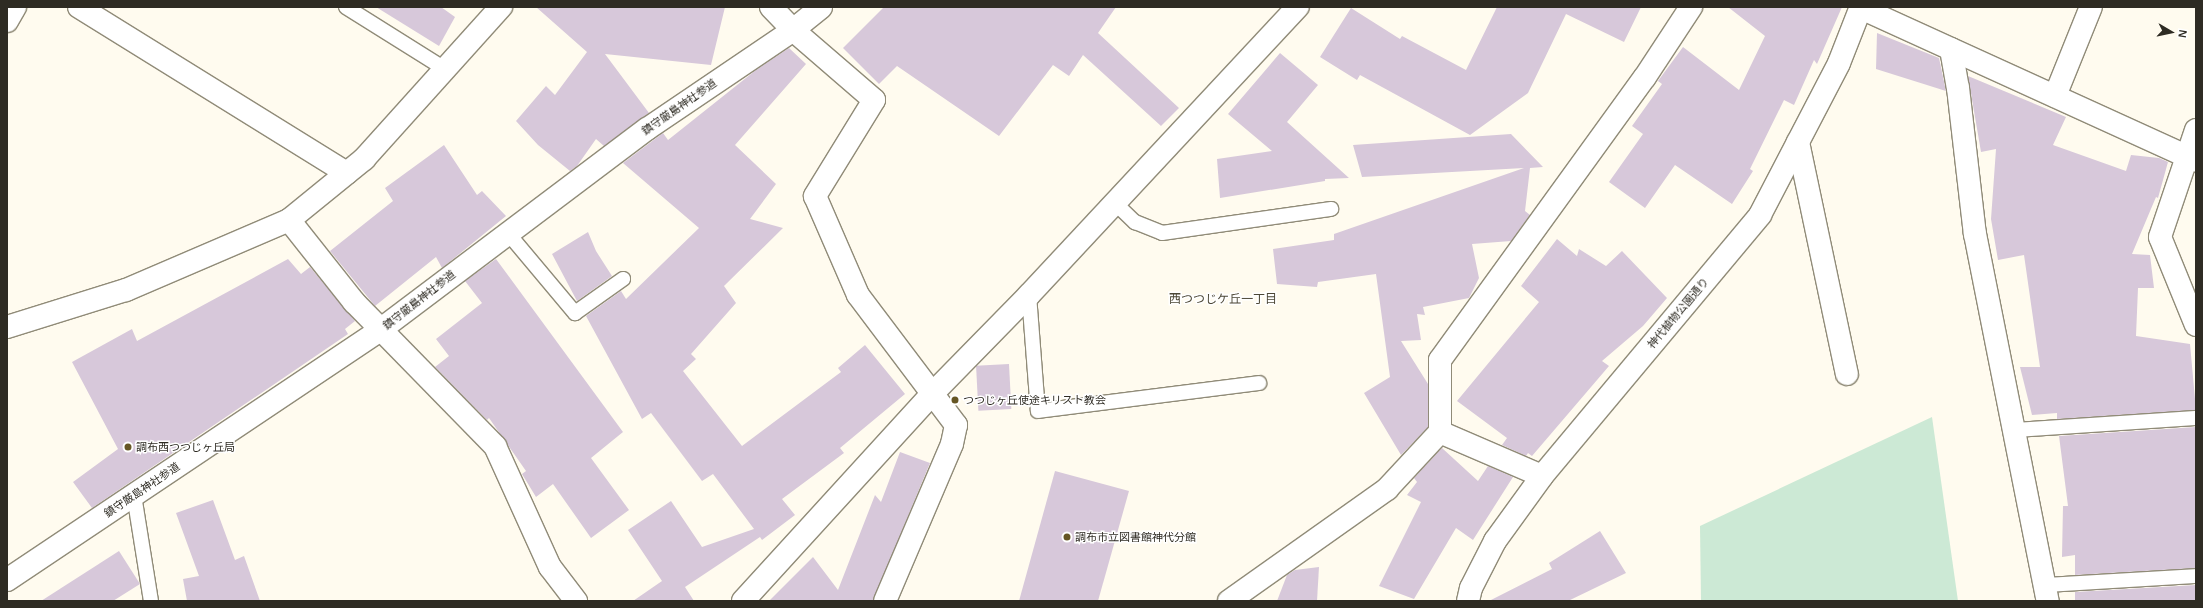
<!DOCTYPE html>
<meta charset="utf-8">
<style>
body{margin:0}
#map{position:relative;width:2203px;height:608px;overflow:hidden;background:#fffbef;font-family:Helvetica,"Noto Sans JP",sans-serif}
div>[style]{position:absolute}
.green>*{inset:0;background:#cce9d5}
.building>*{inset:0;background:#d7c8da;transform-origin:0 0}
.roads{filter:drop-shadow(1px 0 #908b78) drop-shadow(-1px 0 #908b78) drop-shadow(0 1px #908b78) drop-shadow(0 -1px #908b78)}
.service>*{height:14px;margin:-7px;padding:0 7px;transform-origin:7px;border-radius:7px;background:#fff}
.minor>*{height:22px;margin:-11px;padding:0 11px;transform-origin:11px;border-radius:11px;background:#fff}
.tertiary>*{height:22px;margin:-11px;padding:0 11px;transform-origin:11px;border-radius:11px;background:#fff}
.dots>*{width:11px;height:11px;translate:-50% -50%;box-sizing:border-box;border:2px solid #fff;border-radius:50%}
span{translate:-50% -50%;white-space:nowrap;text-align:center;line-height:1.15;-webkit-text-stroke:3px #fff;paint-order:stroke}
.street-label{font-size:11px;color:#2e2b23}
.poi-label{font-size:11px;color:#2e2b23}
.left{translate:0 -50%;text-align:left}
.neighbourhood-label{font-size:12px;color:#4c4736}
.frame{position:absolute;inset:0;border:8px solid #2e2b23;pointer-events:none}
.north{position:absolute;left:2151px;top:12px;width:40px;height:40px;-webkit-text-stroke:3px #fff;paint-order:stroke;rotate:99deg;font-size:11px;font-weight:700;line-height:16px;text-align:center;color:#2e2b23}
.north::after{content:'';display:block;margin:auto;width:14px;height:18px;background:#2e2b23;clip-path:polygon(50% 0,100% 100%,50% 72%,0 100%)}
</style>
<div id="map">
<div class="green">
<div style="clip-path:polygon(1932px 417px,1958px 601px,1701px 601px,1700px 526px)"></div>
</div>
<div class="building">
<div style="clip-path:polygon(376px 7px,441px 7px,455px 17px,439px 46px)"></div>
<div style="clip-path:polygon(536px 7px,725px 7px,711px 65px,605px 54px,649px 113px,604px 146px,596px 139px,577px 166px,570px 171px,538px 145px,516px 121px,546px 86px,555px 95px,587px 52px)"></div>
<div style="clip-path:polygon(884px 7px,1116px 7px,1098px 33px,1179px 108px,1161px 126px,1083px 55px,1069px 76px,1053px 65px,999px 136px,897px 66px,879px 84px,843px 48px)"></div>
<div style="clip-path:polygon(1497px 7px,1641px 7px,1624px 42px,1566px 14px,1528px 93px,1470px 135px,1360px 75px,1357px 80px,1320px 57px,1351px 8px,1400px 39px,1402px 36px,1466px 70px)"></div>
<div style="clip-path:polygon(1728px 7px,1842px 7px,1817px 64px,1814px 60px,1794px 105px,1784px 100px,1750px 169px,1753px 171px,1732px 204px,1675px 165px,1645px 208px,1609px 182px,1643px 134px,1632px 126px,1662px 84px,1658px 81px,1683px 47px,1739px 90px,1765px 36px)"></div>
<div style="clip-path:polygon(1877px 33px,1939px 58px,1946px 91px,1876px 69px)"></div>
<div style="clip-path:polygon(789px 48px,806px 64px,735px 145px,776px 184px,750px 219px,783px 228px,724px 286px,736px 303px,691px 354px,696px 359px,683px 371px,742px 446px,841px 372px,838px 368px,865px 345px,905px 394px,840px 448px,844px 453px,782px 499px,795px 515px,762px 540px,760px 537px,685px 587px,694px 601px,633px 601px,662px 581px,628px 530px,671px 501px,702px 547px,754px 529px,713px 474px,702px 481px,651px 413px,642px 419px,586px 316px,621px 291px,626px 299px,699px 228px,623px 163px,663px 133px,668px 140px,756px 70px)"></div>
<div style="clip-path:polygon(1280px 53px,1318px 85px,1287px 122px,1349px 178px,1325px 179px,1325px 181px,1220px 198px,1217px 159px,1272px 151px,1228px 114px)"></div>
<div style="clip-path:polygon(1968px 76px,2066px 117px,2053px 145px,2126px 171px,2131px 155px,2159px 158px,2168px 162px,2158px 198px,2156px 197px,2132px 254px,2150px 255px,2154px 288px,2138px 288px,2136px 336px,2190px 344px,2196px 410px,2057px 419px,2057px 413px,2032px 415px,2020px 367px,2040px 367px,2024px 255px,1998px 260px,1991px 219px,1996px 149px,1981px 152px)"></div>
<div style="clip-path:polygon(1511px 134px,1543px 167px,1530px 168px,1525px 211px,1530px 215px,1511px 241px,1472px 244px,1479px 278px,1469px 298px,1423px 307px,1425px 315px,1417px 314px,1421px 340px,1401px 341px,1428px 384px,1428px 427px,1401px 455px,1364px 393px,1390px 377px,1376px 274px,1318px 282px,1317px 287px,1277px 284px,1273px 249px,1334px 240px,1334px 234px,1524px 168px,1362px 177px,1353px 145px)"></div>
<div style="clip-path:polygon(444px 145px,477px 195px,482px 191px,506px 216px,442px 268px,436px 257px,375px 306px,330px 251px,393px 201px,385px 188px)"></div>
<div style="clip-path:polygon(588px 232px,596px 251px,612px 276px,577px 301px,552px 254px)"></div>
<div style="clip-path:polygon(1557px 239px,1577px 256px,1579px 249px,1606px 266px,1622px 251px,1667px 298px,1643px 326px,1602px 361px,1609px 366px,1532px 456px,1528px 453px,1526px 456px,1502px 445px,1507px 438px,1457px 401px,1539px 302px,1521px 286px)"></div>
<div style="clip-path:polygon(288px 259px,301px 274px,310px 267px,355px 321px,345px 329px,348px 334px,92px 508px,73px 482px,118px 449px,72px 362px,132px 329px,137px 341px)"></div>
<div style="clip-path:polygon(496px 259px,623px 432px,591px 458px,629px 510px,591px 538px,553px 484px,536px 497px,522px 474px,526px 471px,489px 418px,487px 420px,435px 367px,449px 356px,436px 339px,482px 303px,465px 281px)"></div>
<div style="left:1009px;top:364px;width:45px;height:33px;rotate:87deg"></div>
<div style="clip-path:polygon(2196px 427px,2196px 568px,2075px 575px,2075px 555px,2062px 557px,2063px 506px,2068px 506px,2059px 436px)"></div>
<div style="clip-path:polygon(1442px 448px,1478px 481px,1488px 466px,1513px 477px,1473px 540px,1456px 528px,1414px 599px,1379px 586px,1421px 502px,1407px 495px,1417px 482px,1414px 478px)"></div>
<div style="clip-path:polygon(900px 452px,930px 463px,873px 601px,769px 601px,813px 557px,838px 590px,875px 495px,881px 502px)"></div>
<div style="clip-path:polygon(1055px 471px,1129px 491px,1098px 601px,1019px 601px)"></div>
<div style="clip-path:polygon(213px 500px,235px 560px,244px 556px,260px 601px,187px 601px,183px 579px,199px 576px,176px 513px)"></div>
<div style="clip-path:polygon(1600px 531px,1626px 573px,1568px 601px,1489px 601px,1552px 569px,1549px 563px)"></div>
<div style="clip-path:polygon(119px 551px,140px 584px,113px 601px,41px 601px)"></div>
<div style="clip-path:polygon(1319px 567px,1317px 601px,1277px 601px,1287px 575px,1295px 570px)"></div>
<div style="clip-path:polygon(2196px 585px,2196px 601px,2075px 601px,2075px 592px)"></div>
</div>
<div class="roads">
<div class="service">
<div style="left:346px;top:7px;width:117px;rotate:32.1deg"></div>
<div style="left:1115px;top:203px;width:28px;rotate:44deg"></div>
<div style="left:1135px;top:222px;width:29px;rotate:22deg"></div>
<div style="left:1162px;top:233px;width:171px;rotate:-8.1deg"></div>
<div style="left:507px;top:232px;width:106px;rotate:50deg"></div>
<div style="left:575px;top:313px;width:59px;rotate:-35.3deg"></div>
<div style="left:1029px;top:295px;width:116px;rotate:85.6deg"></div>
<div style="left:1038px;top:411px;width:223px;rotate:-7.2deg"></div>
<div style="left:2015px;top:430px;width:181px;rotate:-3.8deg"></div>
<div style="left:134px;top:495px;width:107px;rotate:80.9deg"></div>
<div style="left:2045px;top:585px;width:151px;rotate:-3.4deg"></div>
</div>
<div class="minor">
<div style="left:79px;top:7px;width:315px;rotate:31.8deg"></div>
<div style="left:771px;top:7px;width:32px;rotate:46deg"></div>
<div style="left:793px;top:30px;width:107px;rotate:40.8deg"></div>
<div style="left:874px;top:100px;width:113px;rotate:121.6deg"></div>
<div style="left:815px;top:196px;width:108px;rotate:66.5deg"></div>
<div style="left:858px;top:295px;width:163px;rotate:53deg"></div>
<div style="left:956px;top:425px;width:19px;rotate:102deg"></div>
<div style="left:952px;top:444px;width:171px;rotate:113.1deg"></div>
<div style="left:1861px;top:8px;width:368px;rotate:24.5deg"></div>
<div style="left:7px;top:21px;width:16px;rotate:-60deg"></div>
<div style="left:1951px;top:49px;width:40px;rotate:80deg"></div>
<div style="left:1958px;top:88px;width:147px;rotate:83.4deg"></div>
<div style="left:1975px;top:234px;width:374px;rotate:78.8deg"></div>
<div style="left:2055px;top:96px;width:96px;rotate:-68deg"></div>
<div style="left:2196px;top:130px;width:113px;rotate:108.6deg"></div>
<div style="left:2160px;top:237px;width:95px;rotate:67.8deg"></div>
<div style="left:1798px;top:142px;width:237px;rotate:78.1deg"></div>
<div style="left:289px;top:220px;width:105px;rotate:51.6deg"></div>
<div style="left:354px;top:302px;width:202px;rotate:45.6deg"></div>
<div style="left:495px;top:446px;width:133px;rotate:65.6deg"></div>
<div style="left:550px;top:567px;width:43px;rotate:52.6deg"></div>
<div style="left:7px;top:327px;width:125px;rotate:-17.3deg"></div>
<div style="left:126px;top:290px;width:177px;rotate:-23.2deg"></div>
<div style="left:289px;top:220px;width:97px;rotate:-39.1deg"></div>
<div style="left:364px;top:159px;width:205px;rotate:-48deg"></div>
<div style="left:1542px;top:476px;width:111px;rotate:-156.7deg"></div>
<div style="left:1440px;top:432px;width:72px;rotate:-90deg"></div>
<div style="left:1440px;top:360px;width:349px;rotate:-54.1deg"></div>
<div style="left:1645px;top:77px;width:84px;rotate:-56.7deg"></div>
<div style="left:7px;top:580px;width:449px;rotate:-33.8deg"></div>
<div style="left:380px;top:330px;width:334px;rotate:-37deg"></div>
<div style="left:647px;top:129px;width:176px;rotate:-34.1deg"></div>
<div style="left:793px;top:30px;width:36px;rotate:-39deg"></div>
<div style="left:743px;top:601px;width:282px;rotate:-47.6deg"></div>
<div style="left:933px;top:393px;width:137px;rotate:-45.6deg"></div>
<div style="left:1029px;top:295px;width:394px;rotate:-47deg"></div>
<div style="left:1229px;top:601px;width:194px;rotate:-35.3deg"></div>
<div style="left:1387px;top:489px;width:78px;rotate:-47.1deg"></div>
</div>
<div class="tertiary">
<div style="left:1468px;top:601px;width:13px;rotate:-77deg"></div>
<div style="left:1471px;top:588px;width:53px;rotate:-62.9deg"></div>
<div style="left:1495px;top:541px;width:80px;rotate:-54.1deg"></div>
<div style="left:1542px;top:476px;width:340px;rotate:-50.1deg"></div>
<div style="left:1760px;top:215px;width:171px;rotate:-62.5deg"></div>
<div style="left:1839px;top:63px;width:60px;rotate:-68.6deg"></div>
</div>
</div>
<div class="dots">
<div style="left:955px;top:400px;background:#665624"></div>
<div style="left:128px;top:447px;background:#665624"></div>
<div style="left:1067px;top:537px;background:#665624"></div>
</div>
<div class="street-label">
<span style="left:679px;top:107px;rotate:-35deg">鎮守厳島神社参道</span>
<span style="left:419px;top:300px;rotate:-38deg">鎮守厳島神社参道</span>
<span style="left:1678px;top:313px;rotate:-50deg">神代植物公園通り</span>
<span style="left:142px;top:490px;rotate:-34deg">鎮守厳島神社参道</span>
</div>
<div class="poi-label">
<span class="left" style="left:963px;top:400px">つつじヶ丘使途キリスト教会</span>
<span class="left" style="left:136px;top:447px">調布西つつじヶ丘局</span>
<span class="left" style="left:1075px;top:537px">調布市立図書館神代分館</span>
</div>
<div class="neighbourhood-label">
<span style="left:1223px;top:300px">西つつじケ丘一丁目</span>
</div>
<div class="frame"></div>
<div class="north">N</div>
</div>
